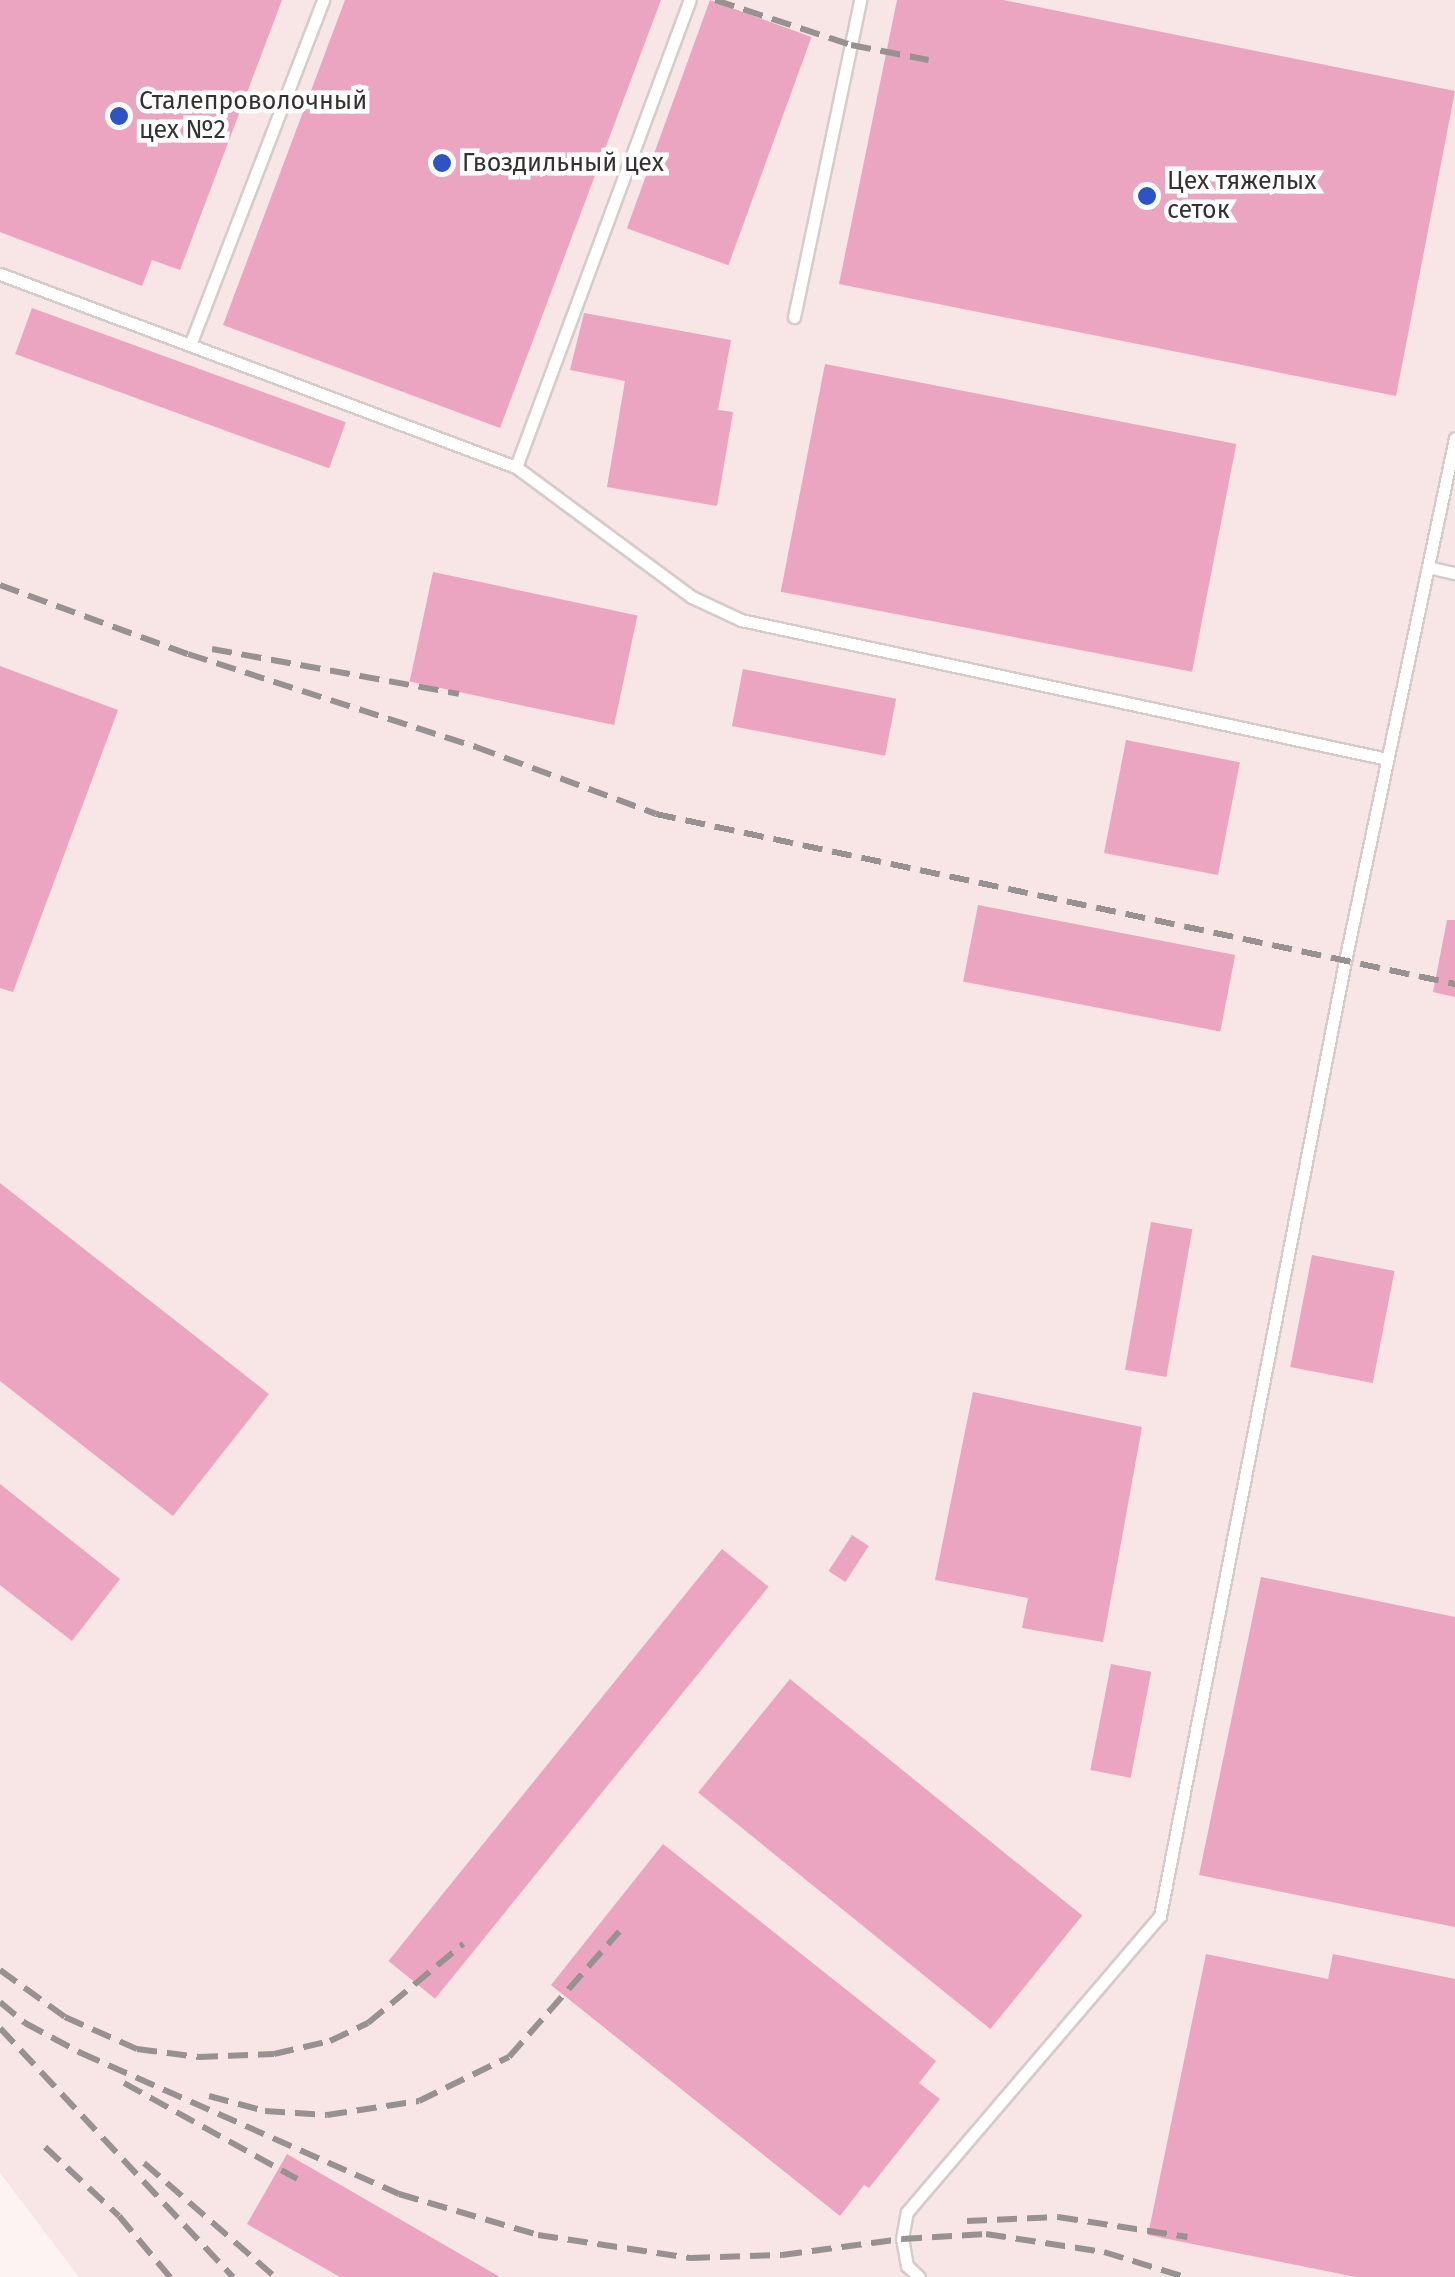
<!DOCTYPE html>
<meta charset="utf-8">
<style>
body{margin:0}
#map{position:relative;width:1455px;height:2277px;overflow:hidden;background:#fef3f3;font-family:"Fira Sans",sans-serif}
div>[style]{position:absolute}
.built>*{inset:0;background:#f8e5e5}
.building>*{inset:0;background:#eba5c0;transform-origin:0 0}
.roads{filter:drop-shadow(2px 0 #d5cbcb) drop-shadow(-2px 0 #d5cbcb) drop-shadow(0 2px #d5cbcb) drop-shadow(0 -2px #d5cbcb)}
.lane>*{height:11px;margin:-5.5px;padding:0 5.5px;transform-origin:5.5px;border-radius:5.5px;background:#fff}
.rail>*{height:6px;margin-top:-3px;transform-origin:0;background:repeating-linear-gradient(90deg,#989191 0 20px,transparent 0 30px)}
.dots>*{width:28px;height:28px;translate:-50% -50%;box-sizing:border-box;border:5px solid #fff;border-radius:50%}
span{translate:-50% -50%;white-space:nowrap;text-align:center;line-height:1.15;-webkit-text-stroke:9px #fff;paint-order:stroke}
.poi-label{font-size:25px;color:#353131}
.left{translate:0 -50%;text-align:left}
</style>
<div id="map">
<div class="built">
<div style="clip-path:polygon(0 0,1455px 0,1455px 2277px,79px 2277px,0 2173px)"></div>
</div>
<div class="building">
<div style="clip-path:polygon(0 0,282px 0,180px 270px,152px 260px,142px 286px,0 232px)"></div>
<div style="clip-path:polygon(345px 0,661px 0,500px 428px,223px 325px)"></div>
<div style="left:710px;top:0;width:108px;height:243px;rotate:20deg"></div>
<div style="clip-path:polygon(897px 0,1003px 0,1455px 91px,1396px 396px,839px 284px)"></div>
<div style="left:32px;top:308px;width:334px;height:49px;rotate:20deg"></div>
<div style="clip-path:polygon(584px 313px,731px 340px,718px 410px,733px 412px,717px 506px,607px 487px,625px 381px,570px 370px)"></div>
<div style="left:825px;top:364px;width:419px;height:232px;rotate:11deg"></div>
<div style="left:433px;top:572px;width:209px;height:112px;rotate:12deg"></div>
<div style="clip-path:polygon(0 666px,118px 710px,13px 992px,0 988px)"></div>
<div style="left:743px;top:669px;width:156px;height:58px;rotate:11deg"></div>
<div style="left:1126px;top:740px;width:116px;height:115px;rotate:11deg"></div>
<div style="left:978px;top:905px;width:262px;height:78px;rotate:11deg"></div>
<div style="clip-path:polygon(1447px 920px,1455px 920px,1455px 997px,1433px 992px)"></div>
<div style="clip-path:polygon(0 1183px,269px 1394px,173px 1516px,0 1381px)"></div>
<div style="left:1151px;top:1222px;width:42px;height:150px;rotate:10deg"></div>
<div style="left:1312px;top:1255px;width:84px;height:114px;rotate:11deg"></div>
<div style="clip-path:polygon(973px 1392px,1142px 1427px,1103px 1642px,1022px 1628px,1028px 1598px,935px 1580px)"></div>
<div style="clip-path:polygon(0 1484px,120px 1579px,72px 1641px,0 1585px)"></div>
<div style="left:852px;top:1535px;width:20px;height:43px;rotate:33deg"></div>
<div style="left:722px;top:1549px;width:60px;height:530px;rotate:39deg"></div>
<div style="clip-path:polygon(1261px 1577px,1455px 1617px,1455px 1927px,1199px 1875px)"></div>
<div style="left:1111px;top:1664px;width:41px;height:108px;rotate:11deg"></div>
<div style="left:790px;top:1679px;width:376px;height:146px;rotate:39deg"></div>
<div style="clip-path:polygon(663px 1844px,936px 2061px,919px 2083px,940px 2099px,869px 2188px,864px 2185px,840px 2216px,551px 1985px)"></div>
<div style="clip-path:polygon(1206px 1954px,1328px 1979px,1333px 1954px,1455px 1979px,1455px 2277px,1356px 2277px,1148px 2235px)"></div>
<div style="clip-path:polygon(287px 2154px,500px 2277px,340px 2277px,247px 2224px)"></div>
</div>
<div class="roads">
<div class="lane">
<div style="left:0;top:274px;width:551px;rotate:20.51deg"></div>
<div style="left:516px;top:467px;width:219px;rotate:36.5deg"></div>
<div style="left:692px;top:597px;width:54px;rotate:25.1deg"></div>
<div style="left:741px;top:620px;width:661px;rotate:12.14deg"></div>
<div style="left:794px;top:317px;width:324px;rotate:-78.2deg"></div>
<div style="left:190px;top:345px;width:370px;rotate:-68.9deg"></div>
<div style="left:516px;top:467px;width:498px;rotate:-69.6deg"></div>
<div style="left:1428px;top:567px;width:28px;rotate:13deg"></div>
<div style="left:919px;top:2277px;width:16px;rotate:-137deg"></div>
<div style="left:907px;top:2266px;width:27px;rotate:-100deg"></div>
<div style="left:902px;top:2239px;width:27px;rotate:-80deg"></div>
<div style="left:907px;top:2212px;width:389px;rotate:-49.5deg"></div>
<div style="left:1160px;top:1916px;width:973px;rotate:-79.04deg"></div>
<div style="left:1345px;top:961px;width:534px;rotate:-78.12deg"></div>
</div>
</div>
<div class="rail">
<div style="left:715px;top:0;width:143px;rotate:18.3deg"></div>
<div style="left:851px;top:45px;width:79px;rotate:10.9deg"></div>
<div style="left:0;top:585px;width:200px;rotate:20.2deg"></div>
<div style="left:188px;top:654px;width:303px;rotate:17.9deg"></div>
<div style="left:476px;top:747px;width:192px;rotate:20.4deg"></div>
<div style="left:656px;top:814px;width:817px;rotate:12.01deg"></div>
<div style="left:212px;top:649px;width:251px;rotate:10.3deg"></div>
<div style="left:0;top:1970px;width:80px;rotate:35.9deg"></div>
<div style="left:65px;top:2017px;width:79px;rotate:24deg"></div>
<div style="left:137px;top:2049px;width:62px;rotate:7.5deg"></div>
<div style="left:198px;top:2057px;width:76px;rotate:-2.3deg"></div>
<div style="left:274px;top:2054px;width:57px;rotate:-13.1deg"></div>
<div style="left:330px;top:2041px;width:42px;rotate:-25.3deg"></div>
<div style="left:368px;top:2023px;width:124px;rotate:-39.7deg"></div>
<div style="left:0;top:2002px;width:33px;rotate:40deg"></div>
<div style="left:25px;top:2023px;width:64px;rotate:28.2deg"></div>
<div style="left:81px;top:2053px;width:348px;rotate:23.9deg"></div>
<div style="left:399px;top:2194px;width:145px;rotate:16.4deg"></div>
<div style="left:538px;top:2235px;width:154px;rotate:8.6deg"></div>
<div style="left:690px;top:2258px;width:92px;rotate:-1.9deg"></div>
<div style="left:782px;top:2255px;width:121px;rotate:-7.6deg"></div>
<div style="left:902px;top:2239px;width:84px;rotate:-3.4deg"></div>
<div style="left:986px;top:2234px;width:119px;rotate:8.7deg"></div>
<div style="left:1104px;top:2252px;width:85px;rotate:17.2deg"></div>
<div style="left:0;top:2028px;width:341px;rotate:46.9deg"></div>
<div style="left:124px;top:2083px;width:198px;rotate:29deg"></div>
<div style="left:209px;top:2096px;width:58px;rotate:15deg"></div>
<div style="left:265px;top:2111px;width:62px;rotate:3.7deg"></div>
<div style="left:327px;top:2115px;width:93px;rotate:-8.7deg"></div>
<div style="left:419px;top:2101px;width:100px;rotate:-26.1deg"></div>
<div style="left:509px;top:2057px;width:167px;rotate:-48.7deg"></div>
<div style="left:45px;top:2147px;width:101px;rotate:43deg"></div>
<div style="left:119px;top:2216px;width:80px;rotate:50.1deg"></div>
<div style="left:144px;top:2163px;width:174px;rotate:41deg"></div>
<div style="left:967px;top:2221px;width:91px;rotate:-2.5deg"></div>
<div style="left:1058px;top:2217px;width:131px;rotate:8.8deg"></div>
</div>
<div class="dots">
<div style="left:119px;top:116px;background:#2e54c4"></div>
<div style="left:442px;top:163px;background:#2e54c4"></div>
<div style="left:1147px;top:196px;background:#2e54c4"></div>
</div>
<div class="poi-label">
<span class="left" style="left:139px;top:116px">Сталепроволочный<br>цех №2</span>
<span class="left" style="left:462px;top:163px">Гвоздильный цех</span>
<span class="left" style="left:1167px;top:196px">Цех тяжелых<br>сеток</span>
</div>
</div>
